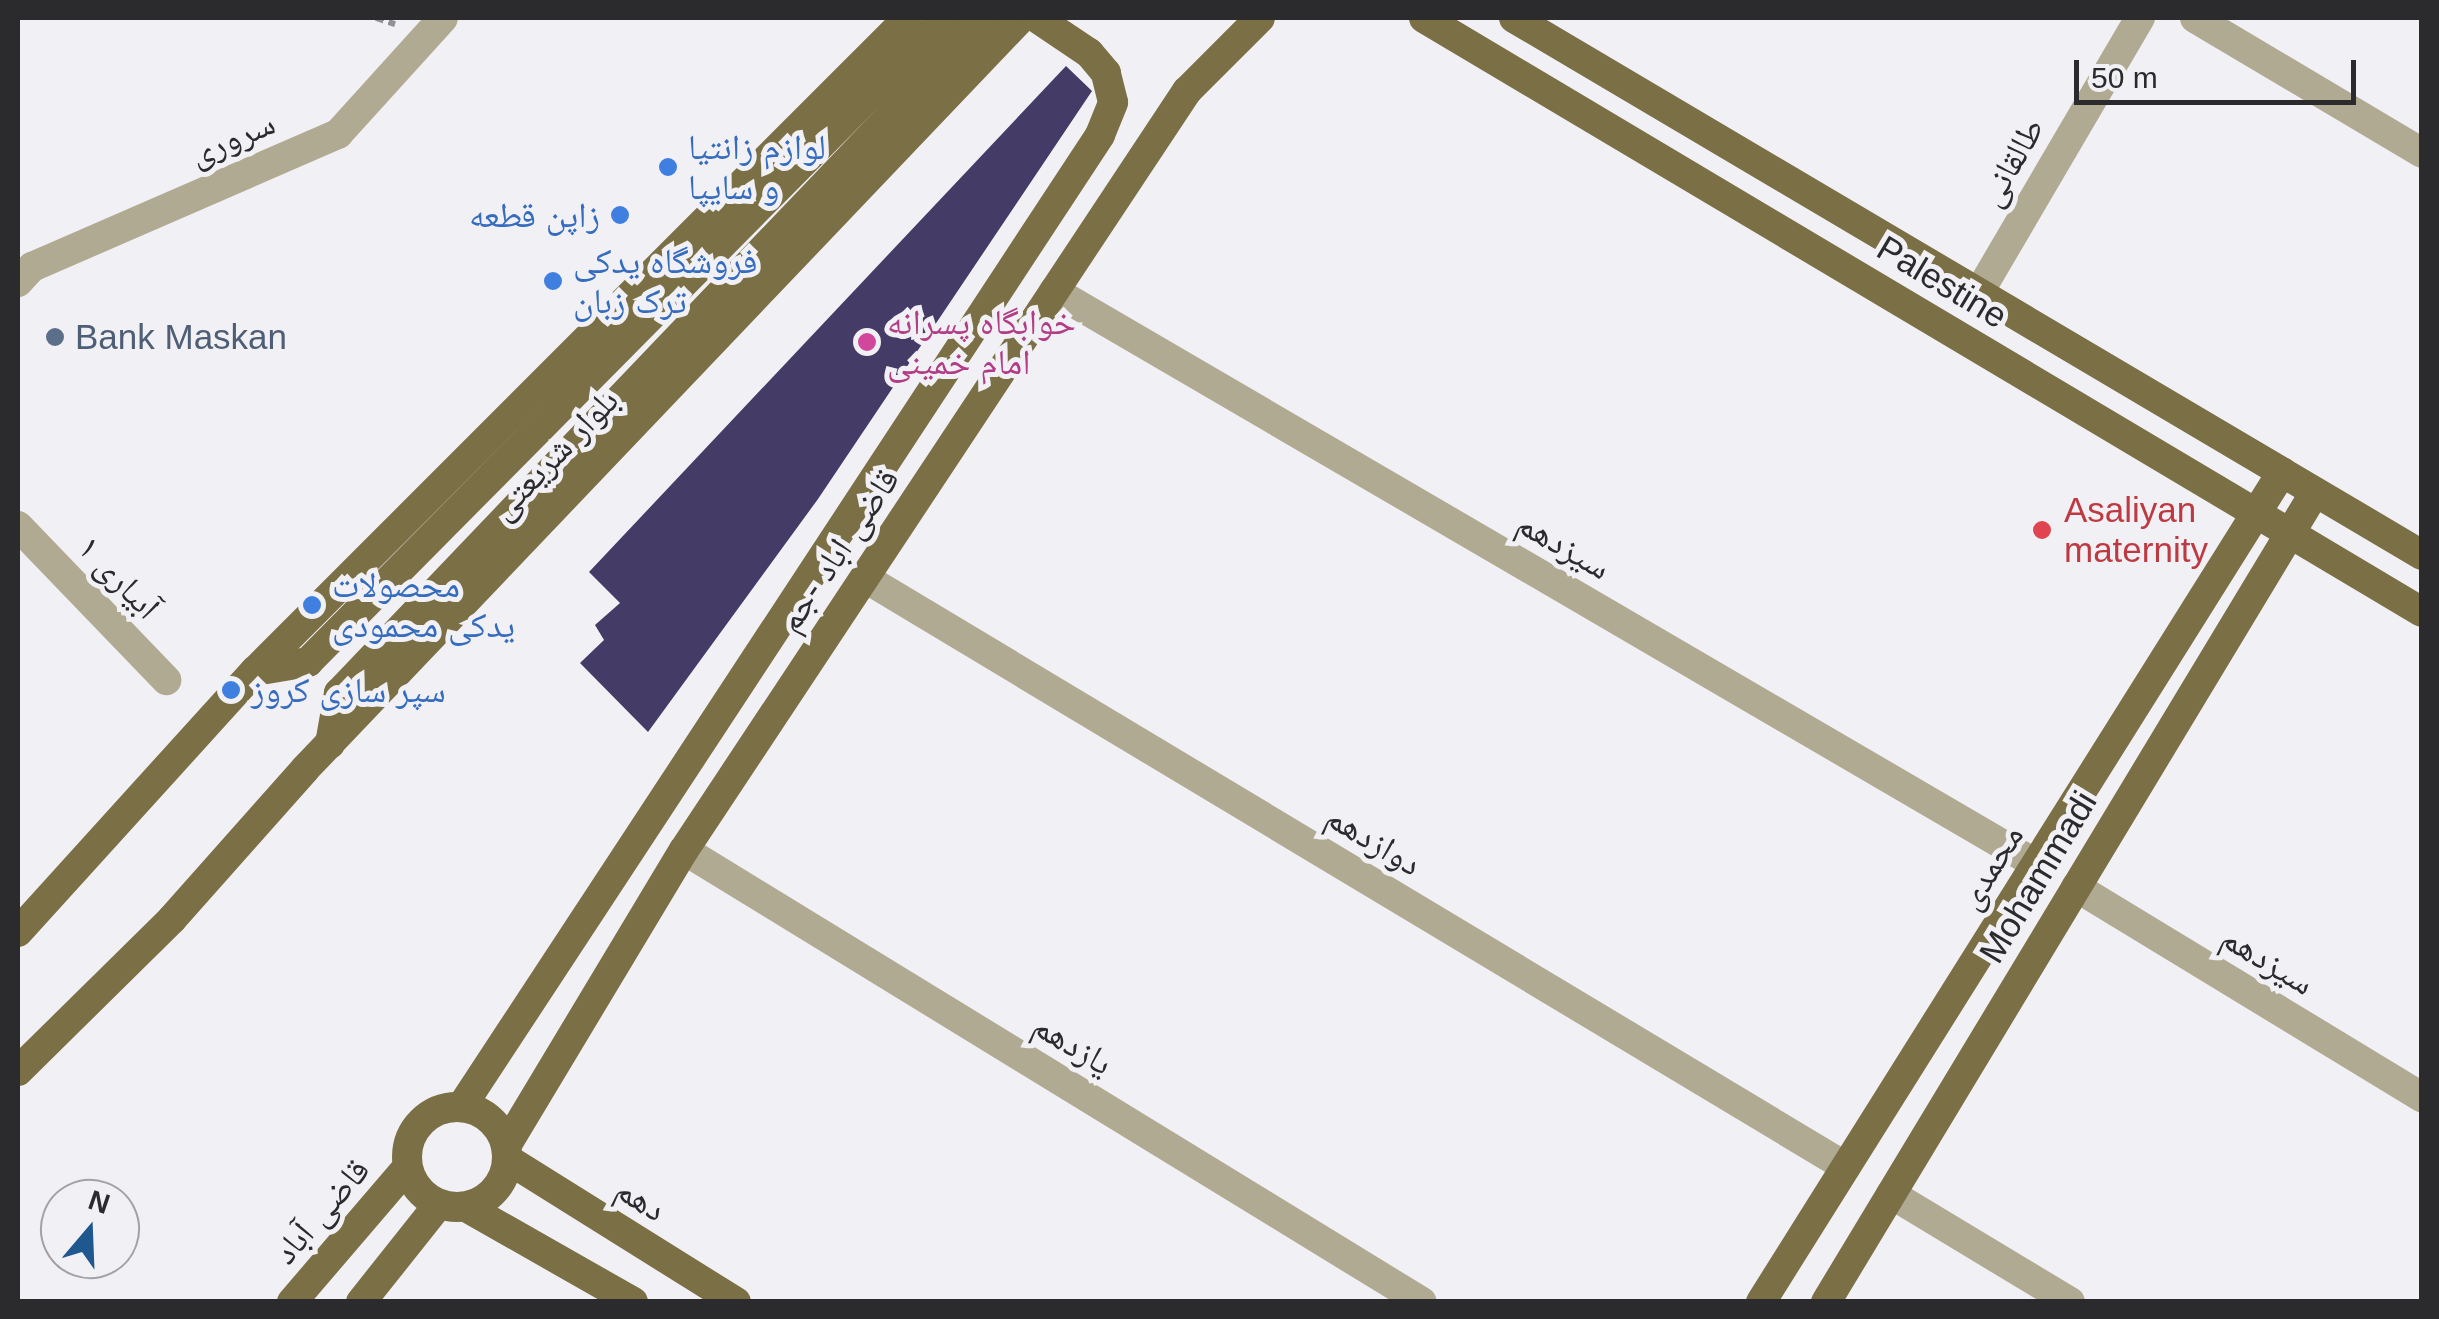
<!DOCTYPE html>
<meta charset="utf-8">
<style>
body{margin:0}
#map{position:relative;width:2439px;height:1319px;overflow:hidden;background:#f1f0f5;font-family:Helvetica,"Noto Naskh Arabic",sans-serif}
div>[style]{position:absolute}
.building>*{inset:0;background:#443b66}
.path>*{height:6px;margin-top:-3px;transform-origin:0;background:repeating-linear-gradient(90deg,#929195 0 8px,transparent 0 13px)}
.minor>*{height:30px;margin:-15px;padding:0 15px;transform-origin:15px;border-radius:15px;background:#b1aa93}
.major>*{height:30px;margin:-15px;padding:0 15px;transform-origin:15px;border-radius:15px;background:#7b6f45}
.major>.ring{margin:-15px;padding:0;box-sizing:content-box;background:none;border:30px solid #7b6f45;border-radius:50%}
.dots>*{width:28px;height:28px;translate:-50% -50%;box-sizing:border-box;border:5px solid #f1f0f5;border-radius:50%}
span{translate:-50% -50%;white-space:nowrap;text-align:center;line-height:1.15;-webkit-text-stroke:10px #f1f0f5;paint-order:stroke}
.street-label{font-size:35px;color:#2b2b2d}
.shop-label{font-size:35px;color:#366cbe}
.left{translate:0 -50%;text-align:left}
.right{translate:-100% -50%;text-align:right}
.hotel-label{font-size:35px;color:#b23c85}
.service-label{font-size:35px;color:#4e5e75}
.health-label{font-size:35px;color:#be3a42}
.frame{position:absolute;inset:0;border:20px solid #2b2b2d;pointer-events:none}
.north{position:absolute;left:40px;top:1179px;width:100px;height:100px;box-sizing:border-box;background:#f1f0f5;border:2px solid #a2a1a5;border-radius:50%;rotate:19deg;font-size:28px;font-weight:700;line-height:40px;text-align:center;color:#2b2b2d}
.north::after{content:'';display:block;margin:auto;width:35px;height:45px;background:#1f588f;clip-path:polygon(50% 0,100% 100%,50% 72%,0 100%)}
.scale{position:absolute;left:2074px;top:60px;width:282px;height:45px;box-sizing:border-box;border:5px solid #2b2b2d;border-top:0;padding-left:12px;font-size:30px;line-height:35px;white-space:nowrap;color:#2b2b2d;-webkit-text-stroke:8px #f1f0f5;paint-order:stroke}
</style>
<div id="map">
<div class="building">
<div style="clip-path:polygon(1066px 66px,1092px 91px,818px 499px,648px 732px,580px 663px,604px 640px,595px 625px,620px 603px,589px 572px)"></div>
</div>
<div class="path">
<div style="left:376px;top:18px;width:20px;rotate:18deg"></div>
</div>
<div class="minor">
<div style="left:2195px;top:18px;width:264px;rotate:30.7deg"></div>
<div style="left:18px;top:282px;width:21px;rotate:-47deg"></div>
<div style="left:32px;top:267px;width:334px;rotate:-23.5deg"></div>
<div style="left:338px;top:134px;width:156px;rotate:-47.8deg"></div>
<div style="left:1054px;top:291px;width:1137px;rotate:30.26deg"></div>
<div style="left:1978px;top:294px;width:320px;rotate:-59.6deg"></div>
<div style="left:18px;top:526px;width:214px;rotate:46.1deg"></div>
<div style="left:865px;top:578px;width:1144px;rotate:30.98deg"></div>
<div style="left:684px;top:850px;width:865px;rotate:31.49deg"></div>
<div style="left:2076px;top:887px;width:405px;rotate:31.3deg"></div>
<div style="left:1891px;top:1194px;width:209px;rotate:31.1deg"></div>
</div>
<div class="major">
<div style="left:1424px;top:18px;width:1161px;rotate:30.76deg"></div>
<div style="left:1514px;top:18px;width:1055px;rotate:30.6deg"></div>
<div style="left:255px;top:671px;width:54px;rotate:-9.6deg"></div>
<div style="left:308px;top:662px;width:907px;rotate:-45.27deg"></div>
<div style="left:330px;top:744px;width:52px;rotate:-80deg"></div>
<div style="left:339px;top:693px;width:934px;rotate:-46.3deg"></div>
<div style="left:18px;top:932px;width:353px;rotate:-47.8deg"></div>
<div style="left:255px;top:671px;width:923px;rotate:-45deg"></div>
<div style="left:18px;top:1071px;width:216px;rotate:-44.6deg"></div>
<div style="left:172px;top:919px;width:200px;rotate:-48.4deg"></div>
<div style="left:305px;top:769px;width:1038px;rotate:-46.37deg"></div>
<div style="left:462px;top:1106px;width:1162px;rotate:-56.69deg"></div>
<div style="left:1100px;top:135px;width:35px;rotate:-68deg"></div>
<div style="left:1113px;top:102px;width:30px;rotate:-104deg"></div>
<div style="left:1106px;top:73px;width:26px;rotate:-130deg"></div>
<div style="left:1089px;top:53px;width:63px;rotate:-146.1deg"></div>
<div class="ring" style="left:407px;top:1107px;width:70px;height:70px"></div>
<div style="left:506px;top:1146px;width:345px;rotate:-59deg"></div>
<div style="left:684px;top:850px;width:911px;rotate:-56.47deg"></div>
<div style="left:1187px;top:91px;width:103px;rotate:-45deg"></div>
<div style="left:507px;top:1159px;width:270px;rotate:32deg"></div>
<div style="left:466px;top:1207px;width:192px;rotate:29.6deg"></div>
<div style="left:292px;top:1302px;width:177px;rotate:-49.4deg"></div>
<div style="left:361px;top:1302px;width:125px;rotate:-51.5deg"></div>
<div style="left:1761px;top:1302px;width:980px;rotate:-57.88deg"></div>
<div style="left:1826px;top:1302px;width:946px;rotate:-58.88deg"></div>
</div>
<div class="dots">
<div style="left:668px;top:167px;background:#3f7fe0"></div>
<div style="left:620px;top:215px;background:#3f7fe0"></div>
<div style="left:553px;top:281px;background:#3f7fe0"></div>
<div style="left:55px;top:337px;background:#5c6f8a"></div>
<div style="left:867px;top:342px;background:#d1479c"></div>
<div style="left:2042px;top:530px;background:#e0444e"></div>
<div style="left:312px;top:605px;background:#3f7fe0"></div>
<div style="left:231px;top:690px;background:#3f7fe0"></div>
</div>
<div class="street-label">
<span style="left:232px;top:138px;rotate:-23deg">سروری</span>
<span style="left:2011px;top:162px;rotate:-60deg">طالقانی</span>
<span style="left:1942px;top:282px;rotate:31deg">Palestine</span>
<span style="left:554px;top:454px;rotate:-46deg">بلوار شریعتی</span>
<span style="left:1564px;top:545px;rotate:30deg">سیزدهم</span>
<span style="left:838px;top:550px;rotate:-56deg">قاضی اباد -جم</span>
<span style="left:119px;top:577px;rotate:46deg">آبیاری ۱</span>
<span style="left:1374px;top:840px;rotate:31deg">دوازدهم</span>
<span style="left:1990px;top:867px;rotate:-58deg">محمدی</span>
<span style="left:2038px;top:877px;rotate:-59deg">Mohammadi</span>
<span style="left:2268px;top:960px;rotate:31deg">سیزدهم</span>
<span style="left:1073px;top:1044px;rotate:31deg">یازدهم</span>
<span style="left:641px;top:1199px;rotate:32deg">دهم</span>
<span style="left:321px;top:1211px;rotate:-49deg">قاضی آباد</span>
</div>
<div class="shop-label">
<span class="left" style="left:688px;top:167px">لوازم زانتیا<br>و سایپا</span>
<span class="right" style="left:600px;top:215px">زاپن قطعه</span>
<span class="left" style="left:573px;top:281px">فروشگاه یدکی<br>ترک زبان</span>
<span class="left" style="left:332px;top:605px">محصولات<br>یدکی محمودی</span>
<span class="left" style="left:251px;top:690px">سپر سازی کروز</span>
</div>
<div class="hotel-label">
<span class="left" style="left:887px;top:342px">خوابگاه پسرانه<br>امام خمینی</span>
</div>
<div class="service-label">
<span class="left" style="left:75px;top:337px">Bank Maskan</span>
</div>
<div class="health-label">
<span class="left" style="left:2064px;top:530px">Asaliyan<br>maternity</span>
</div>
<div class="frame"></div>
<div class="north">N</div>
<div class="scale">50 m</div>
</div>
